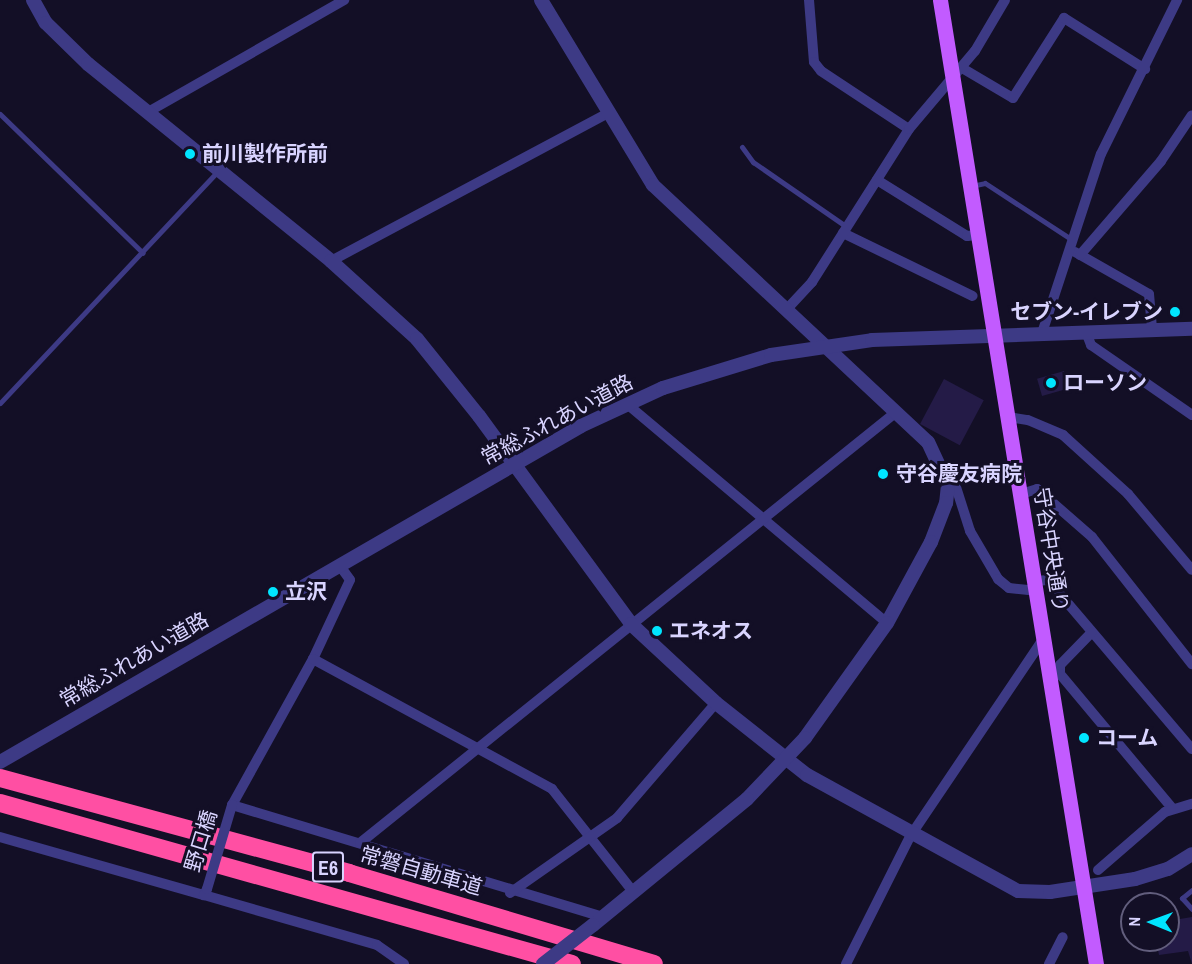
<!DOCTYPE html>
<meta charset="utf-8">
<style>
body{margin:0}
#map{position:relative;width:1192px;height:964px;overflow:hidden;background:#130f26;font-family:"Archivo Narrow","Noto Sans JP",sans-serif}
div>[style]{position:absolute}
.building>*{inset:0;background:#241b47;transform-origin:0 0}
.service>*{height:5px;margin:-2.5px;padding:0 2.5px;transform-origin:2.5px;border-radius:2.5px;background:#3d3a85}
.minor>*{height:10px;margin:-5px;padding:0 5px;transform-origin:5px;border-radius:5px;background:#3d3a85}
.tertiary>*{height:14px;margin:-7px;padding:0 7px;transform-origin:7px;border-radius:7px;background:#3d3a85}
.primary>*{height:15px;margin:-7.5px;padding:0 7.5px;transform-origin:7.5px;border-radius:7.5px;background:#c25bff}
.motorway>*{height:18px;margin:-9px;padding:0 9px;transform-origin:9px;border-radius:9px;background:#ff4fa3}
.minor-bridge>*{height:10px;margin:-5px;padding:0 5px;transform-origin:5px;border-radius:5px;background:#3d3a85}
.tertiary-bridge>*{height:14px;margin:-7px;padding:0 7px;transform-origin:7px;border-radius:7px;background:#3d3a85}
.dots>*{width:16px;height:16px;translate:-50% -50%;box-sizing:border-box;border:3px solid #130f26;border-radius:50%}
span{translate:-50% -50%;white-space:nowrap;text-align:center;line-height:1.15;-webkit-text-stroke:6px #130f26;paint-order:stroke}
.shield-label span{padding:2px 4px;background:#130f26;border:2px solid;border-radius:4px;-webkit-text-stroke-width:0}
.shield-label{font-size:20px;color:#d9d4ff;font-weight:700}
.poi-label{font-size:21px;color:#d9d4ff;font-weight:700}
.left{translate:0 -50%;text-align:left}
.right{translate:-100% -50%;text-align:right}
.street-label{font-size:21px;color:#d9d4ff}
.north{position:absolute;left:1120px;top:892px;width:60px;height:60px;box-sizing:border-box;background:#130f26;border:2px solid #625e7d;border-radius:50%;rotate:271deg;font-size:16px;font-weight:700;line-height:24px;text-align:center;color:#d9d4ff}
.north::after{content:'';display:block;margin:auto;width:21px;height:27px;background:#00e5ff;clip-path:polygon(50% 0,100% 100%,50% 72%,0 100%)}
</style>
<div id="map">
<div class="building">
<div style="left:1064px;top:371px;width:18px;height:28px;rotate:74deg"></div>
<div style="left:944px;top:379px;width:45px;height:51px;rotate:28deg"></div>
<div style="clip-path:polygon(1192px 917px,1192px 964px,1188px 951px,1159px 955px,1156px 940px,1168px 940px,1168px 921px)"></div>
</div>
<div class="service">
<div style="left:0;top:114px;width:199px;rotate:44.2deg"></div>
<div style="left:742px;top:147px;width:19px;rotate:54deg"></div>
<div style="left:753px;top:162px;width:114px;rotate:34.7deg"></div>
<div style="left:971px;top:186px;width:14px;rotate:-12deg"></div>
<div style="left:985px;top:183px;width:106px;rotate:33.1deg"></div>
<div style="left:0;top:403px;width:318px;rotate:-46.8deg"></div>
<div style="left:1192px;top:890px;width:13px;rotate:141deg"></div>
<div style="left:1182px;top:898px;width:15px;rotate:48deg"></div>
</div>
<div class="minor">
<div style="left:809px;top:0;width:62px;rotate:85.4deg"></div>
<div style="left:814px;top:62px;width:11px;rotate:52deg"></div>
<div style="left:821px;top:71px;width:105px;rotate:33.4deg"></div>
<div style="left:962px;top:68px;width:59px;rotate:30.5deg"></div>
<div style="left:1013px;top:98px;width:95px;rotate:-57.5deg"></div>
<div style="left:1064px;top:18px;width:96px;rotate:32.2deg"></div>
<div style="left:148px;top:112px;width:226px;rotate:-29.7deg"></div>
<div style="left:877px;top:180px;width:106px;rotate:31.9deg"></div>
<div style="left:967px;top:236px;width:10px;rotate:-6deg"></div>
<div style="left:843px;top:233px;width:144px;rotate:25.9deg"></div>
<div style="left:1075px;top:252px;width:85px;rotate:29.6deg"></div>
<div style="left:1149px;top:294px;width:37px;rotate:85deg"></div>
<div style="left:1080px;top:255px;width:124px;rotate:-49.2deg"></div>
<div style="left:1161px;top:161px;width:55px;rotate:-56deg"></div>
<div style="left:331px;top:261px;width:314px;rotate:-28.1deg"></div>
<div style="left:787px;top:309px;width:37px;rotate:-47deg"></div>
<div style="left:812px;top:282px;width:181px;rotate:-57.6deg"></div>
<div style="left:909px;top:129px;width:102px;rotate:-49.8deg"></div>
<div style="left:975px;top:51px;width:59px;rotate:-59.5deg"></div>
<div style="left:1086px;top:332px;width:14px;rotate:69deg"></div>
<div style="left:1091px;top:345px;width:123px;rotate:34.7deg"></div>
<div style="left:1042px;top:333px;width:188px;rotate:-71.8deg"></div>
<div style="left:1101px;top:154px;width:172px;rotate:-63.7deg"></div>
<div style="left:627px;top:404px;width:340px;rotate:40.1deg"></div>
<div style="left:1008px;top:417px;width:20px;rotate:9deg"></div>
<div style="left:1028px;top:420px;width:38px;rotate:23deg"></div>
<div style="left:1063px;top:435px;width:88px;rotate:42.2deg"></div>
<div style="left:1128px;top:494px;width:99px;rotate:49.9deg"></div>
<div style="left:948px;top:485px;width:8px;rotate:14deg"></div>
<div style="left:956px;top:487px;width:46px;rotate:72.3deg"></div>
<div style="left:970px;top:531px;width:56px;rotate:59.7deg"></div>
<div style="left:998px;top:579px;width:14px;rotate:39deg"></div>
<div style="left:1009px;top:588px;width:27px;rotate:6deg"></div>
<div style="left:1021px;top:494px;width:17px;rotate:-17deg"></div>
<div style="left:1037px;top:489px;width:73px;rotate:41.1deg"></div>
<div style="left:1092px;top:537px;width:162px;rotate:51.8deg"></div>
<div style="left:340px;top:566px;width:17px;rotate:54deg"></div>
<div style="left:350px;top:580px;width:87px;rotate:115.1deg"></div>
<div style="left:313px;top:659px;width:167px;rotate:119deg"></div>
<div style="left:232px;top:805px;width:388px;rotate:16.8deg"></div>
<div style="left:1035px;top:581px;width:13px;rotate:-4deg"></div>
<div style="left:1048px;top:580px;width:222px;rotate:49.6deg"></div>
<div style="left:313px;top:659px;width:272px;rotate:28.5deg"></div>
<div style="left:552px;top:789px;width:132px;rotate:51.7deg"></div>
<div style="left:1060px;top:674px;width:9px;rotate:-90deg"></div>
<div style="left:1060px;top:665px;width:45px;rotate:-45.9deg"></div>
<div style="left:1050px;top:676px;width:10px;rotate:-11deg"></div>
<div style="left:1060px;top:674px;width:175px;rotate:50.1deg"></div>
<div style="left:0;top:837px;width:212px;rotate:15.9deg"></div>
<div style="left:360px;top:843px;width:686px;rotate:-38.79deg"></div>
<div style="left:1098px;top:870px;width:89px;rotate:-40.9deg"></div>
<div style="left:1165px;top:812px;width:28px;rotate:-17deg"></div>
<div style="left:207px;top:889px;width:7px;rotate:117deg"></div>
<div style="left:204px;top:895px;width:180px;rotate:16.1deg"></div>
<div style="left:377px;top:945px;width:33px;rotate:35deg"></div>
<div style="left:510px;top:893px;width:131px;rotate:-35deg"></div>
<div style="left:617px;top:818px;width:152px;rotate:-49.3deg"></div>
<div style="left:846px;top:964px;width:144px;rotate:-63.3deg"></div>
<div style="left:911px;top:835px;width:236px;rotate:-56deg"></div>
<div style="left:1049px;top:964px;width:30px;rotate:-63deg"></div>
</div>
<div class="tertiary">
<div style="left:33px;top:0;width:26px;rotate:61deg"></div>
<div style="left:46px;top:23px;width:59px;rotate:44.3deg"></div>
<div style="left:88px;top:64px;width:313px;rotate:39deg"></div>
<div style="left:331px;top:261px;width:116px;rotate:42.2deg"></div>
<div style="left:417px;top:339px;width:99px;rotate:51.2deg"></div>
<div style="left:479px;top:416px;width:258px;rotate:53.8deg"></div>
<div style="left:631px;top:624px;width:116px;rotate:42.9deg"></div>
<div style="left:716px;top:703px;width:116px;rotate:38.4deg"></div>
<div style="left:807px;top:775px;width:241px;rotate:28.8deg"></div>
<div style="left:1018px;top:891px;width:32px;rotate:2deg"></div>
<div style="left:1050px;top:892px;width:86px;rotate:-8.7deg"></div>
<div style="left:1135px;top:879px;width:34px;rotate:-17deg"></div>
<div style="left:1168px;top:869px;width:28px;rotate:-32deg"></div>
<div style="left:541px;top:0;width:216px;rotate:58.8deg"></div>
<div style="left:653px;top:185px;width:376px;rotate:43.1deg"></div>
<div style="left:928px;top:442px;width:47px;rotate:65.1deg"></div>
<div style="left:948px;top:485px;width:18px;rotate:96deg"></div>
<div style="left:946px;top:503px;width:42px;rotate:111deg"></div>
<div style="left:931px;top:542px;width:92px;rotate:118.5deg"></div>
<div style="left:887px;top:623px;width:141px;rotate:125.5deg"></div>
<div style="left:805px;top:738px;width:84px;rotate:133.6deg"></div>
<div style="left:747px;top:799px;width:199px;rotate:140.7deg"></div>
<div style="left:0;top:762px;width:671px;rotate:-30.04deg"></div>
<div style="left:581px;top:426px;width:90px;rotate:-24.9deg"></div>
<div style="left:663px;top:388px;width:113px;rotate:-17deg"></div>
<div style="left:771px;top:355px;width:102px;rotate:-8.4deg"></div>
<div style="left:872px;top:340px;width:320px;rotate:-2deg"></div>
</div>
<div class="primary">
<div style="left:940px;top:0;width:977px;rotate:80.81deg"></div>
</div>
<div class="motorway">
<div style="left:0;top:778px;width:362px;rotate:15.2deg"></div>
<div style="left:349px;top:873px;width:318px;rotate:16.6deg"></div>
<div style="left:0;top:803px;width:594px;rotate:15.72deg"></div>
</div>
<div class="minor-bridge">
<div style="left:207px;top:889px;width:88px;rotate:-73.4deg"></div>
</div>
<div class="tertiary-bridge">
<div style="left:543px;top:964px;width:63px;rotate:-38deg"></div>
</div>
<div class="dots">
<div style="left:190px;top:154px;background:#00e5ff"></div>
<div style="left:1175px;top:312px;background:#00e5ff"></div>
<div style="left:1051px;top:383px;background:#00e5ff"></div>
<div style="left:883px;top:474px;background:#00e5ff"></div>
<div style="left:273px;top:592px;background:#00e5ff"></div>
<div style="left:657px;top:631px;background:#00e5ff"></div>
<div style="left:1084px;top:738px;background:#00e5ff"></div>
</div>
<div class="shield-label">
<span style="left:328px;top:867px">E6</span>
</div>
<div class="poi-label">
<span class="left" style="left:202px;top:154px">前川製作所前</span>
<span class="right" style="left:1163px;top:312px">セブン-イレブン</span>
<span class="left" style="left:1063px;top:383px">ローソン</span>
<span class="left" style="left:896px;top:474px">守谷慶友病院</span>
<span class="left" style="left:285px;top:592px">立沢</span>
<span class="left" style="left:669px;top:631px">エネオス</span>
<span class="left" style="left:1096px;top:738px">コーム</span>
</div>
<div class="street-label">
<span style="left:557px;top:420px;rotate:-28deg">常総ふれあい道路</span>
<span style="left:1051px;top:550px;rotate:81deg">守谷中央通り</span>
<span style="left:134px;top:660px;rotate:-30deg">常総ふれあい道路</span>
<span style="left:201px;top:841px;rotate:-73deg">野口橋</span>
<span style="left:421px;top:871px;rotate:16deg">常磐自動車道</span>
</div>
<div class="north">N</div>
</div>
